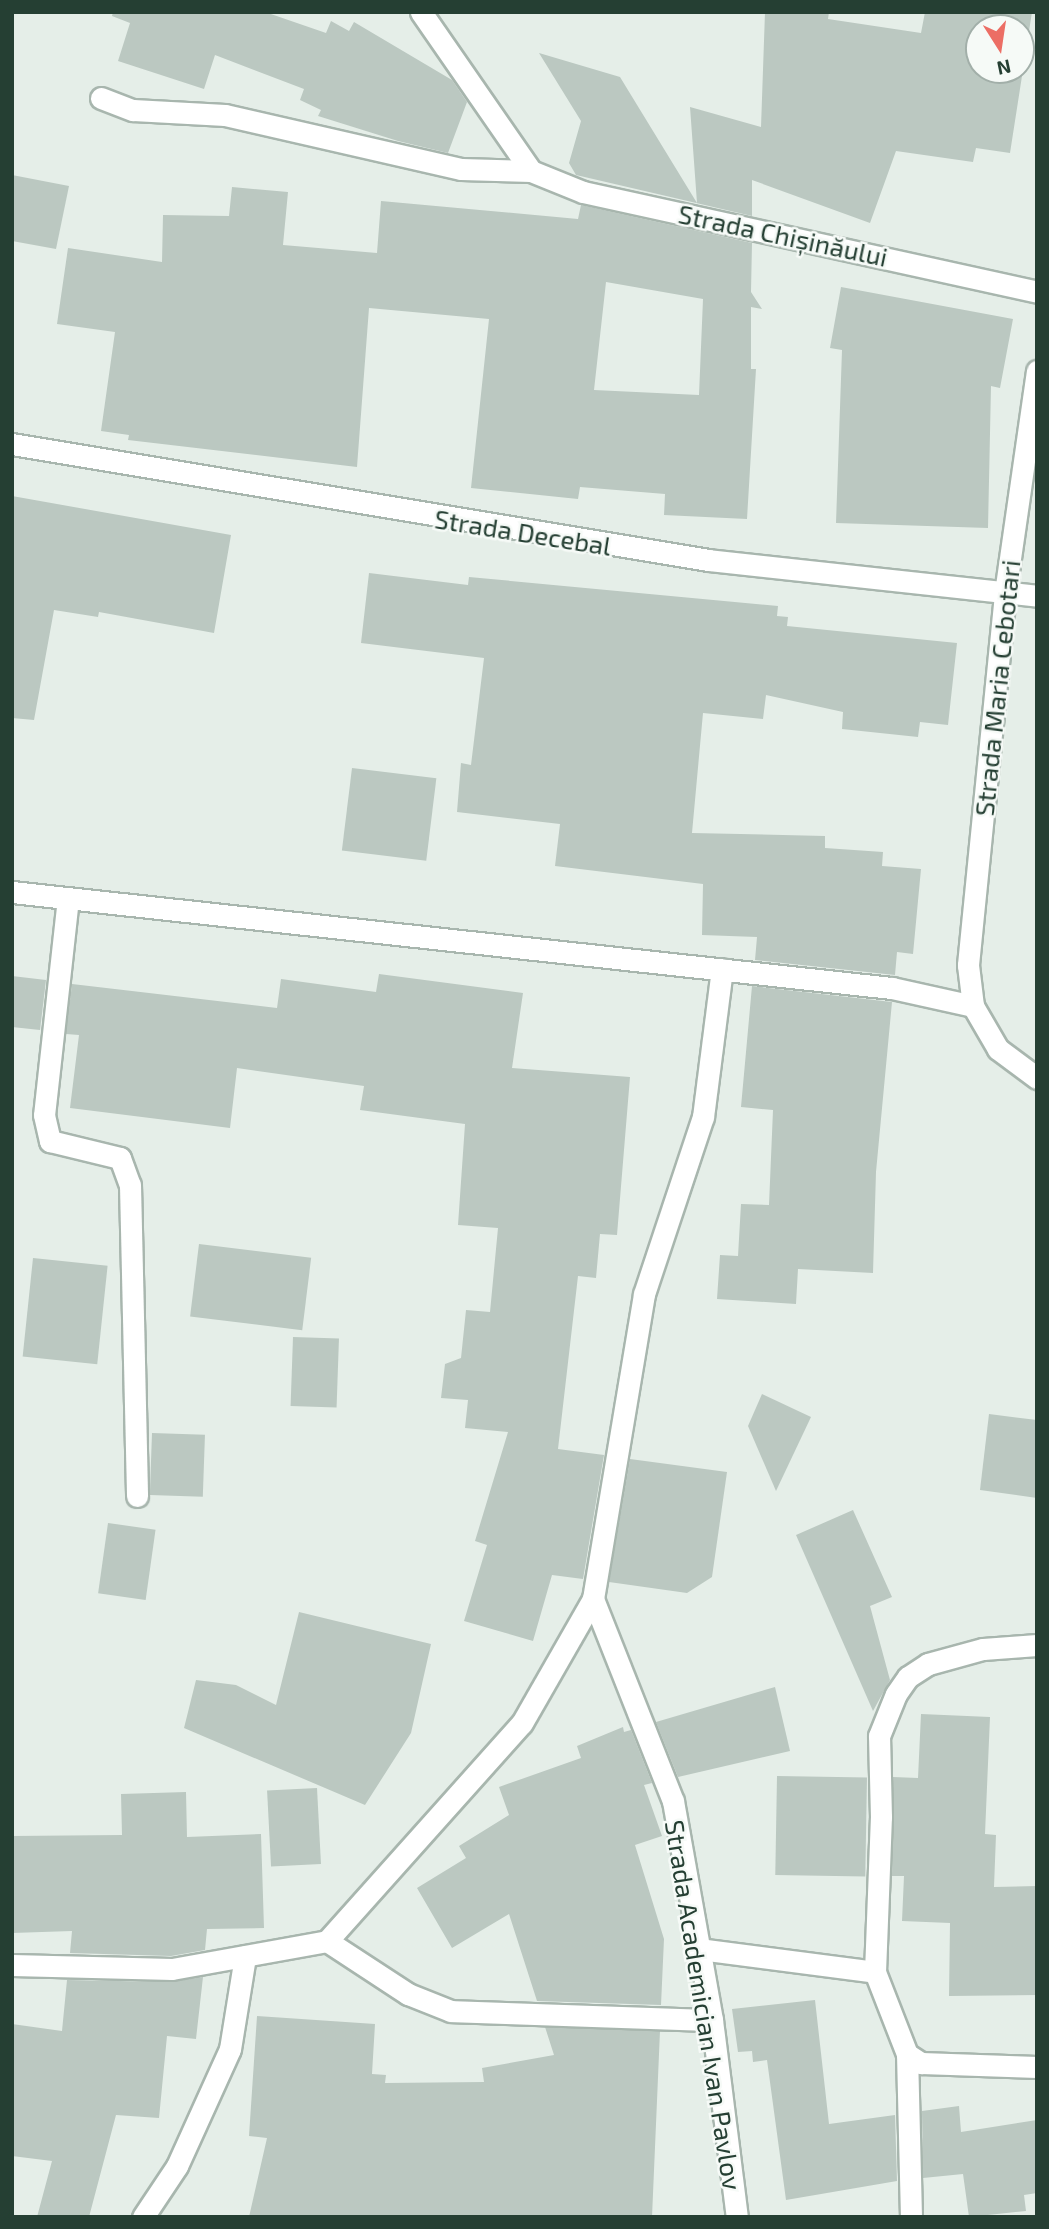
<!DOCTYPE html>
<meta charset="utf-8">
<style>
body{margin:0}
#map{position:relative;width:1049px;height:2229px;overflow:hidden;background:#e5eee8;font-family:"Exo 2",sans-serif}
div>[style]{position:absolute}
.building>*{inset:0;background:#bbc8c1;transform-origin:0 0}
.roads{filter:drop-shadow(2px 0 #a8b6ae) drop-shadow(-2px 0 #a8b6ae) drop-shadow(0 2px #a8b6ae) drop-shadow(0 -2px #a8b6ae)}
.lane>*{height:21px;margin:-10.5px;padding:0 10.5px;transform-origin:10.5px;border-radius:10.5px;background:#fff}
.street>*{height:21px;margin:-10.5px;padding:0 10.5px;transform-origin:10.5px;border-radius:10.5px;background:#fff}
.secondary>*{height:21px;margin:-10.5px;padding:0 10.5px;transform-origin:10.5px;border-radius:10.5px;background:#fff}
span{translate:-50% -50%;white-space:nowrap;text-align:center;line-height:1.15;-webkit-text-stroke:5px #f6faf7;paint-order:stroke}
.street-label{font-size:26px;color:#253f33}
.frame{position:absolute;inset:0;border:14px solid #253f33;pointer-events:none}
.north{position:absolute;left:965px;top:14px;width:70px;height:70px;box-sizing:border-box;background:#f6faf7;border:2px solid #a2afa9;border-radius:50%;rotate:168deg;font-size:19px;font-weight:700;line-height:28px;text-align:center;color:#253f33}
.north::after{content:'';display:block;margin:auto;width:24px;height:32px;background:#ec6e65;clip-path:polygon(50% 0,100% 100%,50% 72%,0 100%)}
</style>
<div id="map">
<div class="building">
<div style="clip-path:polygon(113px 12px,265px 12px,326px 33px,331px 21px,349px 31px,354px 22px,452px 80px,467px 102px,448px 153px,398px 141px,318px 116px,321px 110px,300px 100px,304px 89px,215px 55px,204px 89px,118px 61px,130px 23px,112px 16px)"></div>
<div style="clip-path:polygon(evenodd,765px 12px,829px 12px,828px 19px,921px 33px,925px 12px,1032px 12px,1010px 153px,976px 148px,973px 162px,896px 151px,870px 223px,752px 180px,752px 216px,576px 175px,569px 163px,581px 121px,539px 53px,620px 77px,697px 203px,690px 107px,761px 127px,765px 12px,979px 28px,1021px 28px,1021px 70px,979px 70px,979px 28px)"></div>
<div style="clip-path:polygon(12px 175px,69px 186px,56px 249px,12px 241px)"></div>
<div style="clip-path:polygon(evenodd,232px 187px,288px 192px,283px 245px,377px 253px,381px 201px,578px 219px,581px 205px,752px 243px,751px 292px,762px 309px,751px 307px,751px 369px,756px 369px,747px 519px,664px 515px,665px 494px,580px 487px,578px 499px,471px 488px,489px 319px,369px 308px,357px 467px,128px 440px,129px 435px,101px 431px,115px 332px,57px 324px,68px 248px,162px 262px,163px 215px,229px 216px,232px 187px,606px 282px,703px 299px,699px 395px,594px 390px,606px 282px)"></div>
<div style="clip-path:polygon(841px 287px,1013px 319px,1000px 388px,991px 386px,988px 528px,836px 523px,842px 350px,830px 348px)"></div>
<div style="clip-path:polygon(12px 496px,231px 535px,214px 633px,99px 612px,98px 617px,54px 610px,34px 720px,12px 718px)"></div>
<div style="clip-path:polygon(369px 573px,468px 585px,469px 577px,778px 606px,777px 616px,788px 617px,787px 626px,957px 643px,948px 725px,920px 722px,918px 737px,842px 729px,843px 712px,766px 695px,763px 719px,703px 713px,692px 833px,825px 836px,825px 848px,883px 852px,882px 866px,921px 869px,913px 954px,897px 952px,895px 975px,755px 960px,757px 937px,702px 935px,703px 884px,555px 866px,560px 824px,457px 812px,461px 763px,471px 765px,484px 658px,361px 643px)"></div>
<div style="left:352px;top:768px;width:85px;height:83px;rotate:7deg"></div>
<div style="clip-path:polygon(379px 974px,523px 993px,512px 1068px,630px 1077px,617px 1235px,600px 1234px,596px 1278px,578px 1276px,558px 1449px,604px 1455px,583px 1579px,552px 1575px,533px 1641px,464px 1621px,487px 1545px,475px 1541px,508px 1432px,465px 1428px,468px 1400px,441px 1398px,445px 1364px,461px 1358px,466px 1310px,490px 1312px,498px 1228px,458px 1225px,465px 1124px,360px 1110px,364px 1086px,237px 1068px,230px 1128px,70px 1108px,79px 1035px,66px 1034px,72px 984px,277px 1008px,281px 979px,376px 992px)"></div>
<div style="clip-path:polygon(12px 976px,46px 980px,40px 1030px,12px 1027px)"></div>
<div style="clip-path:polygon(752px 986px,892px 1002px,876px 1172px,873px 1273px,798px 1269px,796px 1304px,717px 1299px,720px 1255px,738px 1256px,741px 1204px,769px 1205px,773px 1110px,741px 1107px)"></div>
<div style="left:199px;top:1244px;width:113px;height:73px;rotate:7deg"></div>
<div style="left:33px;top:1258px;width:75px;height:99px;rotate:6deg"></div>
<div style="left:293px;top:1337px;width:46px;height:69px;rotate:2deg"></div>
<div style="clip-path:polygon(762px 1394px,811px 1417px,776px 1491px,748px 1426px)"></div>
<div style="clip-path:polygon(989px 1414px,1037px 1420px,1037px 1498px,980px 1490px)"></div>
<div style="left:152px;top:1433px;width:53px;height:62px;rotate:2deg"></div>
<div style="clip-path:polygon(630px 1459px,727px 1472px,712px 1577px,687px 1593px,609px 1582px)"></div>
<div style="clip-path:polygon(853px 1510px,892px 1597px,870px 1606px,890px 1680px,873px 1711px,796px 1535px)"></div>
<div style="left:108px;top:1523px;width:48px;height:71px;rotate:8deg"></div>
<div style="clip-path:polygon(299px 1612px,431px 1644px,411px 1733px,365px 1805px,184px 1728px,196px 1680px,236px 1685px,276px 1705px)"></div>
<div style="clip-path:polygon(775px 1687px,790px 1751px,678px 1777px,656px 1722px)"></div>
<div style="clip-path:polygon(921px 1714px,990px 1717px,985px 1834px,996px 1835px,994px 1887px,1037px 1886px,1037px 1995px,949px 1996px,950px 1923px,902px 1921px,904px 1876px,892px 1876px,893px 1777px,918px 1778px)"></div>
<div style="clip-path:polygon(623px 1727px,624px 1732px,631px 1730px,652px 1783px,644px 1785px,662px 1836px,635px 1845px,664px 1939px,661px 2005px,537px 2001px,509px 1914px,452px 1948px,417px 1888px,466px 1858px,459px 1846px,509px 1815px,499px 1787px,581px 1758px,577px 1746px)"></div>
<div style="left:777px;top:1776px;width:90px;height:99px;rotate:1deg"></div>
<div style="left:317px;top:1788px;width:76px;height:50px;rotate:87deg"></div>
<div style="clip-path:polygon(186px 1792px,187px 1837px,261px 1834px,264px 1928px,207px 1929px,205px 1950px,171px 1956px,70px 1953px,72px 1931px,12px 1933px,12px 1836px,122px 1835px,121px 1794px)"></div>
<div style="clip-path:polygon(203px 1977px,196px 2039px,167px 2036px,159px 2118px,116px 2115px,89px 2217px,37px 2217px,52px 2161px,12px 2156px,12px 2024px,62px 2031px,67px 1980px,172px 1982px)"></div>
<div style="clip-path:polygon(815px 2000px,829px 2124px,895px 2115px,897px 2181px,786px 2200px,767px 2060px,753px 2062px,752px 2051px,738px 2052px,732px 2009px)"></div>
<div style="clip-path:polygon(257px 2016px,375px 2024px,372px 2074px,386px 2075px,385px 2083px,484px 2082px,482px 2068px,554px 2055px,545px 2027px,660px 2031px,652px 2217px,249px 2217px,267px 2138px,249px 2136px)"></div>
<div style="clip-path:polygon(959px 2106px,961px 2132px,1037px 2120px,1037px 2193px,1024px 2195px,1026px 2211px,969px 2217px,963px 2174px,923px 2178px,922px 2111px)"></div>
</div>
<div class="roads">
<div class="lane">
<div style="left:101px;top:98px;width:34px;rotate:21deg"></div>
<div style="left:133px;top:110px;width:92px;rotate:3.1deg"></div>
<div style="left:225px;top:115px;width:242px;rotate:12.9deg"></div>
<div style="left:461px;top:169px;width:70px;rotate:1.6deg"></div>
<div style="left:68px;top:898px;width:218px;rotate:96.3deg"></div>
<div style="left:44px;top:1115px;width:27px;rotate:77deg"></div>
<div style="left:50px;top:1141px;width:72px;rotate:13.7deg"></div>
<div style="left:120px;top:1158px;width:29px;rotate:70deg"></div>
<div style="left:130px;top:1185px;width:311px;rotate:88.7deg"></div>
<div style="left:143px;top:2217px;width:61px;rotate:-56.3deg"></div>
<div style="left:177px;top:2166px;width:128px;rotate:-65.6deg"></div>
<div style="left:230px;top:2049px;width:94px;rotate:-80.8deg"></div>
</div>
<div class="street">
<div style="left:421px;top:12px;width:193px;rotate:55.3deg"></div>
<div style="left:531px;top:171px;width:56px;rotate:22deg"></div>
<div style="left:583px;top:192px;width:465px;rotate:12.4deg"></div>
<div style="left:1037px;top:371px;width:225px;rotate:98.2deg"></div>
<div style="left:1005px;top:594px;width:373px;rotate:95.7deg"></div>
<div style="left:968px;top:965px;width:41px;rotate:83deg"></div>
<div style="left:973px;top:1006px;width:50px;rotate:59.8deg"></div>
<div style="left:998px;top:1049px;width:49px;rotate:36.6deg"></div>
<div style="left:12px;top:892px;width:885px;rotate:6.23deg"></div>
<div style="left:892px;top:988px;width:83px;rotate:12.5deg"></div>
<div style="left:593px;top:1599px;width:217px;rotate:68.4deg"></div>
<div style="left:673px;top:1801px;width:222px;rotate:79.9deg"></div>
<div style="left:712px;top:2020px;width:199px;rotate:82.8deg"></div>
<div style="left:327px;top:1941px;width:292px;rotate:-48.2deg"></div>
<div style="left:522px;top:1723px;width:143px;rotate:-60.2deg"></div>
<div style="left:593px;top:1599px;width:309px;rotate:-80.5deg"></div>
<div style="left:644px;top:1294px;width:187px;rotate:-71.6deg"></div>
<div style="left:703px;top:1117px;width:149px;rotate:-82.7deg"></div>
<div style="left:327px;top:1941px;width:97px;rotate:33.2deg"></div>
<div style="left:408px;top:1994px;width:46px;rotate:21.6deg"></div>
<div style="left:451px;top:2011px;width:261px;rotate:2deg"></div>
<div style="left:699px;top:1949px;width:177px;rotate:7.4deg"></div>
<div style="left:12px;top:1965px;width:160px;rotate:1.4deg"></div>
<div style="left:172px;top:1969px;width:158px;rotate:-10.2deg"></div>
<div style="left:907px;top:2054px;width:17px;rotate:33deg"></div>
<div style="left:921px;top:2063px;width:116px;rotate:2deg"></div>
<div style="left:911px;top:2217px;width:163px;rotate:-91.4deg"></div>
<div style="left:907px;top:2054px;width:88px;rotate:-111.3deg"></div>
<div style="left:875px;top:1972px;width:155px;rotate:-87.8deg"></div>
<div style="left:881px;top:1817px;width:81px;rotate:-91.4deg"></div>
<div style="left:879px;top:1736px;width:45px;rotate:-68deg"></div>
<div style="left:896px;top:1694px;width:21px;rotate:-55deg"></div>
<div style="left:908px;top:1677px;width:24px;rotate:-33deg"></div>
<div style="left:928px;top:1664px;width:57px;rotate:-15.3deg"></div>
<div style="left:983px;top:1649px;width:54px;rotate:-4.2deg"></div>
</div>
<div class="secondary">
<div style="left:12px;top:444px;width:706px;rotate:9.46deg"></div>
<div style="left:708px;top:560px;width:331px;rotate:6.2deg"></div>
</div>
</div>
<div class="street-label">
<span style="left:783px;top:235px;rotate:12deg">Strada Chișinăului</span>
<span style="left:523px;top:532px;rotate:9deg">Strada Decebal</span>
<span style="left:997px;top:688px;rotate:-84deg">Strada Maria Cebotari</span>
<span style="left:704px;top:2005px;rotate:81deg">Strada Academician Ivan Pavlov</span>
</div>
<div class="frame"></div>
<div class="north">N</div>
</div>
